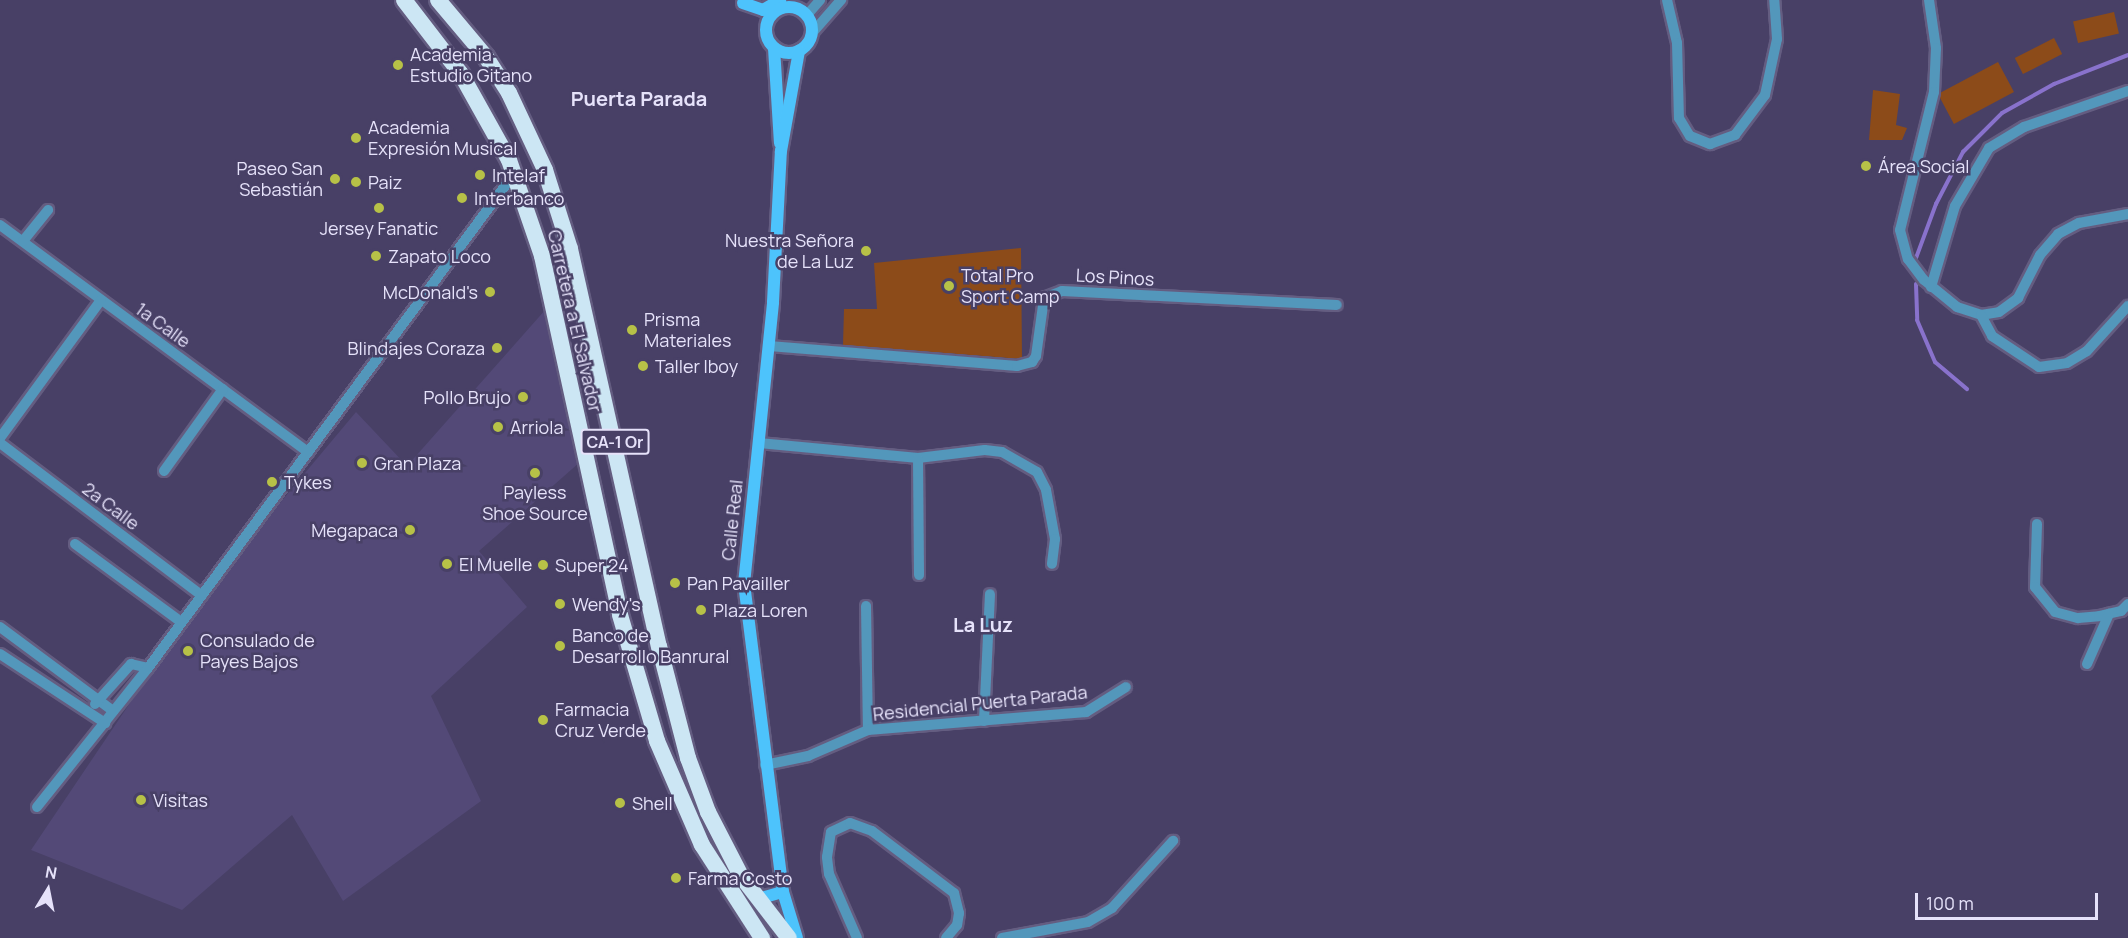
<!DOCTYPE html>
<meta charset="utf-8">
<style>
body{margin:0}
#map{position:relative;width:2128px;height:938px;overflow:hidden;background:#484066;font-family:Manrope,sans-serif}
div>[style]{position:absolute}
.built>*{inset:0;background:#534977}
.green>*{inset:0;background:#8c4b19;transform-origin:0 0}
.stream>*{height:4px;margin:-2px;padding:0 2px;transform-origin:2px;border-radius:2px;background:#8972cc}
.roads{filter:drop-shadow(2px 0 #645d81) drop-shadow(-2px 0 #645d81) drop-shadow(0 2px #645d81) drop-shadow(0 -2px #645d81)}
.minor>*{height:10px;margin:-5px;padding:0 5px;transform-origin:5px;border-radius:5px;background:#5397bb}
.secondary>*{height:12px;margin:-6px;padding:0 6px;transform-origin:6px;border-radius:6px;background:#4dc3fc}
.secondary>.ring{margin:-6px;padding:0;box-sizing:content-box;background:none;border:12px solid #4dc3fc;border-radius:50%}
.trunk>*{height:16px;margin:-8px;padding:0 8px;transform-origin:8px;border-radius:8px;background:#cce6f4}
.dots>*{width:16px;height:16px;translate:-50% -50%;box-sizing:border-box;border:3px solid #484066;border-radius:50%}
span{translate:-50% -50%;white-space:nowrap;text-align:center;line-height:1.15;-webkit-text-stroke:5px #484066;paint-order:stroke}
.shield-label span{padding:2px 4px;background:#484066;border:2px solid;border-radius:4px;-webkit-text-stroke-width:0}
.shield-label{font-size:16px;color:#e6e2fa;font-weight:700}
.poi-label{font-size:18px;color:#e6e2fa}
.left{translate:0 -50%;text-align:left}
.right{translate:-100% -50%;text-align:right}
.street-label{font-size:18px;color:#e6e2fa}
.neighbourhood-label{font-size:20px;color:#e6e2fa;font-weight:700}
.north{position:absolute;left:18px;top:860px;width:60px;height:60px;-webkit-text-stroke:4px #484066;paint-order:stroke;rotate:10deg;font-size:16px;font-weight:700;line-height:24px;text-align:center;color:#e6e2fa}
.north::after{content:'';display:block;margin:auto;width:21px;height:27px;background:#e6e2fa;clip-path:polygon(50% 0,100% 100%,50% 72%,0 100%)}
.scale{position:absolute;left:1915px;top:893px;width:183px;height:27px;box-sizing:border-box;border:3px solid #e6e2fa;border-top:0;padding-left:8px;font-size:18px;line-height:21px;white-space:nowrap;color:#e6e2fa;-webkit-text-stroke:4px #484066;paint-order:stroke}
</style>
<div id="map">
<div class="built">
<div style="clip-path:polygon(546px 309px,580px 462px,479px 551px,527px 607px,431px 696px,481px 801px,343px 901px,292px 815px,182px 910px,31px 850px,202px 596px,356px 412px,407px 466px)"></div>
</div>
<div class="green">
<div style="left:2114px;top:12px;width:22px;height:42px;rotate:77deg"></div>
<div style="left:2054px;top:38px;width:18px;height:44px;rotate:63deg"></div>
<div style="left:1998px;top:62px;width:34px;height:68px;rotate:62deg"></div>
<div style="clip-path:polygon(1873px 90px,1900px 94px,1896px 125px,1907px 128px,1902px 140px,1869px 140px)"></div>
<div style="clip-path:polygon(1021px 248px,1022px 359px,843px 345px,844px 309px,877px 309px,874px 263px)"></div>
</div>
<div class="stream">
<div style="left:1916px;top:258px;width:58px;rotate:-69.7deg"></div>
<div style="left:1936px;top:204px;width:59px;rotate:-62.6deg"></div>
<div style="left:1963px;top:152px;width:55px;rotate:-45deg"></div>
<div style="left:2002px;top:113px;width:60px;rotate:-29.1deg"></div>
<div style="left:2054px;top:84px;width:79px;rotate:-21.4deg"></div>
<div style="left:1916px;top:284px;width:36px;rotate:88deg"></div>
<div style="left:1917px;top:320px;width:46px;rotate:66.8deg"></div>
<div style="left:1935px;top:362px;width:42px;rotate:40.2deg"></div>
</div>
<div class="roads">
<div class="minor">
<div style="left:1667px;top:0;width:44px;rotate:76.9deg"></div>
<div style="left:1677px;top:43px;width:75px;rotate:88.5deg"></div>
<div style="left:1679px;top:118px;width:21px;rotate:59deg"></div>
<div style="left:1690px;top:136px;width:22px;rotate:22deg"></div>
<div style="left:1710px;top:144px;width:27px;rotate:-20deg"></div>
<div style="left:1735px;top:135px;width:50px;rotate:-53.1deg"></div>
<div style="left:1765px;top:95px;width:57px;rotate:-77.9deg"></div>
<div style="left:1777px;top:39px;width:39px;rotate:-94deg"></div>
<div style="left:1929px;top:0;width:49px;rotate:81.7deg"></div>
<div style="left:1936px;top:48px;width:44px;rotate:92.6deg"></div>
<div style="left:1934px;top:92px;width:142px;rotate:103.8deg"></div>
<div style="left:1900px;top:230px;width:30px;rotate:75deg"></div>
<div style="left:1908px;top:259px;width:26px;rotate:53deg"></div>
<div style="left:1924px;top:280px;width:43px;rotate:39.3deg"></div>
<div style="left:1957px;top:307px;width:25px;rotate:18deg"></div>
<div style="left:1981px;top:315px;width:18px;rotate:-9deg"></div>
<div style="left:1999px;top:312px;width:24px;rotate:-36deg"></div>
<div style="left:2018px;top:298px;width:48px;rotate:-62.9deg"></div>
<div style="left:2040px;top:255px;width:28px;rotate:-49deg"></div>
<div style="left:2058px;top:234px;width:24px;rotate:-28deg"></div>
<div style="left:2079px;top:223px;width:50px;rotate:-10.4deg"></div>
<div style="left:807px;top:15px;width:20px;rotate:-49deg"></div>
<div style="left:813px;top:32px;width:43px;rotate:-48.8deg"></div>
<div style="left:0;top:225px;width:383px;rotate:36.4deg"></div>
<div style="left:23px;top:241px;width:40px;rotate:-51deg"></div>
<div style="left:1931px;top:287px;width:84px;rotate:-73.5deg"></div>
<div style="left:1955px;top:206px;width:67px;rotate:-59.6deg"></div>
<div style="left:1989px;top:148px;width:41px;rotate:-31deg"></div>
<div style="left:2024px;top:127px;width:110px;rotate:-19.1deg"></div>
<div style="left:1981px;top:315px;width:24px;rotate:62deg"></div>
<div style="left:1992px;top:336px;width:56px;rotate:33.4deg"></div>
<div style="left:2039px;top:367px;width:28px;rotate:-8deg"></div>
<div style="left:2067px;top:363px;width:23px;rotate:-31deg"></div>
<div style="left:2087px;top:351px;width:61px;rotate:-47.7deg"></div>
<div style="left:769px;top:346px;width:249px;rotate:4.6deg"></div>
<div style="left:1017px;top:366px;width:16px;rotate:-15deg"></div>
<div style="left:1032px;top:362px;width:7px;rotate:-56deg"></div>
<div style="left:1036px;top:356px;width:59px;rotate:-82.1deg"></div>
<div style="left:1044px;top:298px;width:19px;rotate:-21deg"></div>
<div style="left:1062px;top:291px;width:275px;rotate:2.9deg"></div>
<div style="left:0;top:438px;width:171px;rotate:-53.8deg"></div>
<div style="left:0;top:443px;width:253px;rotate:37.1deg"></div>
<div style="left:759px;top:443px;width:160px;rotate:5.4deg"></div>
<div style="left:918px;top:458px;width:67px;rotate:-6.8deg"></div>
<div style="left:985px;top:450px;width:17px;rotate:7deg"></div>
<div style="left:1002px;top:452px;width:40px;rotate:29.7deg"></div>
<div style="left:1037px;top:472px;width:20px;rotate:63deg"></div>
<div style="left:1046px;top:490px;width:50px;rotate:79.6deg"></div>
<div style="left:1055px;top:539px;width:25px;rotate:97deg"></div>
<div style="left:918px;top:458px;width:117px;rotate:89.5deg"></div>
<div style="left:164px;top:471px;width:101px;rotate:-54.3deg"></div>
<div style="left:2037px;top:524px;width:63px;rotate:91.8deg"></div>
<div style="left:2035px;top:587px;width:32px;rotate:51deg"></div>
<div style="left:2055px;top:612px;width:24px;rotate:15deg"></div>
<div style="left:2078px;top:618px;width:21px;rotate:-5deg"></div>
<div style="left:2099px;top:616px;width:23px;rotate:-13deg"></div>
<div style="left:2121px;top:611px;width:10px;rotate:-45deg"></div>
<div style="left:75px;top:544px;width:132px;rotate:36.3deg"></div>
<div style="left:866px;top:606px;width:124px;rotate:89.1deg"></div>
<div style="left:0;top:627px;width:141px;rotate:36.6deg"></div>
<div style="left:0;top:654px;width:126px;rotate:33.3deg"></div>
<div style="left:2087px;top:664px;width:55px;rotate:-66.3deg"></div>
<div style="left:95px;top:704px;width:54px;rotate:-48deg"></div>
<div style="left:131px;top:664px;width:17px;rotate:13deg"></div>
<div style="left:984px;top:721px;width:127px;rotate:-87.3deg"></div>
<div style="left:765px;top:765px;width:44px;rotate:-11.8deg"></div>
<div style="left:808px;top:756px;width:65px;rotate:-23.4deg"></div>
<div style="left:868px;top:730px;width:219px;rotate:-4.7deg"></div>
<div style="left:1086px;top:712px;width:47px;rotate:-32deg"></div>
<div style="left:37px;top:807px;width:178px;rotate:-51.4deg"></div>
<div style="left:148px;top:668px;width:615px;rotate:-53.47deg"></div>
<div style="left:857px;top:938px;width:70px;rotate:-113.6deg"></div>
<div style="left:829px;top:874px;width:17px;rotate:-97deg"></div>
<div style="left:827px;top:857px;width:25px;rotate:-81deg"></div>
<div style="left:831px;top:832px;width:21px;rotate:-25deg"></div>
<div style="left:850px;top:823px;width:23px;rotate:20deg"></div>
<div style="left:872px;top:831px;width:103px;rotate:37.1deg"></div>
<div style="left:954px;top:893px;width:21px;rotate:76deg"></div>
<div style="left:959px;top:913px;width:12px;rotate:99deg"></div>
<div style="left:957px;top:925px;width:17px;rotate:130deg"></div>
<div style="left:1002px;top:938px;width:87px;rotate:-10.5deg"></div>
<div style="left:1088px;top:922px;width:28px;rotate:-30deg"></div>
<div style="left:1112px;top:908px;width:91px;rotate:-47.7deg"></div>
</div>
<div class="secondary">
<div style="left:743px;top:3px;width:21px;rotate:19deg"></div>
<div style="left:763px;top:10px;width:20px;rotate:-30deg"></div>
<div class="ring" style="left:766px;top:7px;width:34px;height:34px"></div>
<div style="left:774px;top:48px;width:95px;rotate:86.4deg"></div>
<div style="left:758px;top:899px;width:26px;rotate:-16deg"></div>
<div style="left:797px;top:938px;width:48px;rotate:-106.9deg"></div>
<div style="left:783px;top:892px;width:310px;rotate:-97.2deg"></div>
<div style="left:744px;top:584px;width:283px;rotate:-84.1deg"></div>
<div style="left:773px;top:302px;width:151px;rotate:-87deg"></div>
<div style="left:781px;top:151px;width:102px;rotate:-79.8deg"></div>
</div>
<div class="trunk">
<div style="left:404px;top:0;width:93px;rotate:52.4deg"></div>
<div style="left:461px;top:74px;width:98px;rotate:60.8deg"></div>
<div style="left:509px;top:160px;width:102px;rotate:71deg"></div>
<div style="left:542px;top:256px;width:367px;rotate:77.7deg"></div>
<div style="left:620px;top:615px;width:131px;rotate:73.6deg"></div>
<div style="left:657px;top:741px;width:113px;rotate:66.6deg"></div>
<div style="left:702px;top:845px;width:111px;rotate:57.2deg"></div>
<div style="left:438px;top:0;width:75px;rotate:49.9deg"></div>
<div style="left:486px;top:57px;width:43px;rotate:57.4deg"></div>
<div style="left:509px;top:93px;width:85px;rotate:64.9deg"></div>
<div style="left:545px;top:170px;width:83px;rotate:72.4deg"></div>
<div style="left:570px;top:249px;width:407px;rotate:77.4deg"></div>
<div style="left:659px;top:646px;width:116px;rotate:75.5deg"></div>
<div style="left:688px;top:758px;width:58px;rotate:69.7deg"></div>
<div style="left:708px;top:812px;width:72px;rotate:62.7deg"></div>
<div style="left:741px;top:876px;width:78px;rotate:52.3deg"></div>
</div>
</div>
<div class="dots">
<div style="left:398px;top:65px;background:#b7c147"></div>
<div style="left:356px;top:138px;background:#b7c147"></div>
<div style="left:1866px;top:166px;background:#b7c147"></div>
<div style="left:480px;top:175px;background:#b7c147"></div>
<div style="left:335px;top:179px;background:#b7c147"></div>
<div style="left:356px;top:182px;background:#b7c147"></div>
<div style="left:462px;top:198px;background:#b7c147"></div>
<div style="left:379px;top:208px;background:#b7c147"></div>
<div style="left:866px;top:251px;background:#b7c147"></div>
<div style="left:376px;top:256px;background:#b7c147"></div>
<div style="left:949px;top:286px;background:#b7c147"></div>
<div style="left:490px;top:292px;background:#b7c147"></div>
<div style="left:632px;top:330px;background:#b7c147"></div>
<div style="left:497px;top:348px;background:#b7c147"></div>
<div style="left:643px;top:366px;background:#b7c147"></div>
<div style="left:523px;top:397px;background:#b7c147"></div>
<div style="left:498px;top:427px;background:#b7c147"></div>
<div style="left:362px;top:463px;background:#b7c147"></div>
<div style="left:535px;top:473px;background:#b7c147"></div>
<div style="left:272px;top:482px;background:#b7c147"></div>
<div style="left:410px;top:530px;background:#b7c147"></div>
<div style="left:447px;top:564px;background:#b7c147"></div>
<div style="left:543px;top:565px;background:#b7c147"></div>
<div style="left:675px;top:583px;background:#b7c147"></div>
<div style="left:560px;top:604px;background:#b7c147"></div>
<div style="left:701px;top:610px;background:#b7c147"></div>
<div style="left:560px;top:646px;background:#b7c147"></div>
<div style="left:188px;top:651px;background:#b7c147"></div>
<div style="left:543px;top:720px;background:#b7c147"></div>
<div style="left:141px;top:800px;background:#b7c147"></div>
<div style="left:620px;top:803px;background:#b7c147"></div>
<div style="left:676px;top:878px;background:#b7c147"></div>
</div>
<div class="shield-label">
<span style="left:615px;top:442px">CA-1 Or</span>
</div>
<div class="poi-label">
<span class="left" style="left:410px;top:65px">Academia<br>Estudio Gitano</span>
<span class="left" style="left:368px;top:138px">Academia<br>Expresión Musical</span>
<span class="left" style="left:1878px;top:166px">Área Social</span>
<span class="right" style="left:323px;top:179px">Paseo San<br>Sebastián</span>
<span class="left" style="left:492px;top:175px">Intelaf</span>
<span class="left" style="left:368px;top:182px">Paiz</span>
<span class="left" style="left:474px;top:198px">Interbanco</span>
<span style="left:379px;top:228px">Jersey Fanatic</span>
<span class="right" style="left:854px;top:251px">Nuestra Señora<br>de La Luz</span>
<span class="left" style="left:388px;top:256px">Zapato Loco</span>
<span class="left" style="left:961px;top:286px">Total Pro<br>Sport Camp</span>
<span class="right" style="left:478px;top:292px">McDonald's</span>
<span class="left" style="left:644px;top:330px">Prisma<br>Materiales</span>
<span class="right" style="left:485px;top:348px">Blindajes Coraza</span>
<span class="left" style="left:655px;top:366px">Taller Iboy</span>
<span class="right" style="left:511px;top:397px">Pollo Brujo</span>
<span class="left" style="left:510px;top:427px">Arriola</span>
<span class="left" style="left:374px;top:463px">Gran Plaza</span>
<span class="left" style="left:284px;top:482px">Tykes</span>
<span style="left:535px;top:503px">Payless<br>Shoe Source</span>
<span class="right" style="left:398px;top:530px">Megapaca</span>
<span class="left" style="left:459px;top:564px">El Muelle</span>
<span class="left" style="left:555px;top:565px">Super 24</span>
<span class="left" style="left:687px;top:583px">Pan Pavailler</span>
<span class="left" style="left:572px;top:604px">Wendy's</span>
<span class="left" style="left:713px;top:610px">Plaza Loren</span>
<span class="left" style="left:572px;top:646px">Banco de<br>Desarrollo Banrural</span>
<span class="left" style="left:200px;top:651px">Consulado de<br>Payes Bajos</span>
<span class="left" style="left:555px;top:720px">Farmacia<br>Cruz Verde</span>
<span class="left" style="left:153px;top:800px">Visitas</span>
<span class="left" style="left:632px;top:803px">Shell</span>
<span class="left" style="left:688px;top:878px">Farma Costo</span>
</div>
<div class="street-label">
<span style="left:1115px;top:277px;rotate:3deg">Los Pinos</span>
<span style="left:575px;top:321px;rotate:77deg">Carretera a El Salvador</span>
<span style="left:163px;top:325px;rotate:36deg">1a Calle</span>
<span style="left:111px;top:506px;rotate:37deg">2a Calle</span>
<span style="left:732px;top:520px;rotate:-84deg">Calle Real</span>
<span style="left:980px;top:703px;rotate:-6deg">Residencial Puerta Parada</span>
</div>
<div class="neighbourhood-label">
<span style="left:639px;top:98px">Puerta Parada</span>
<span style="left:983px;top:624px">La Luz</span>
</div>
<div class="north">N</div>
<div class="scale">100 m</div>
</div>
